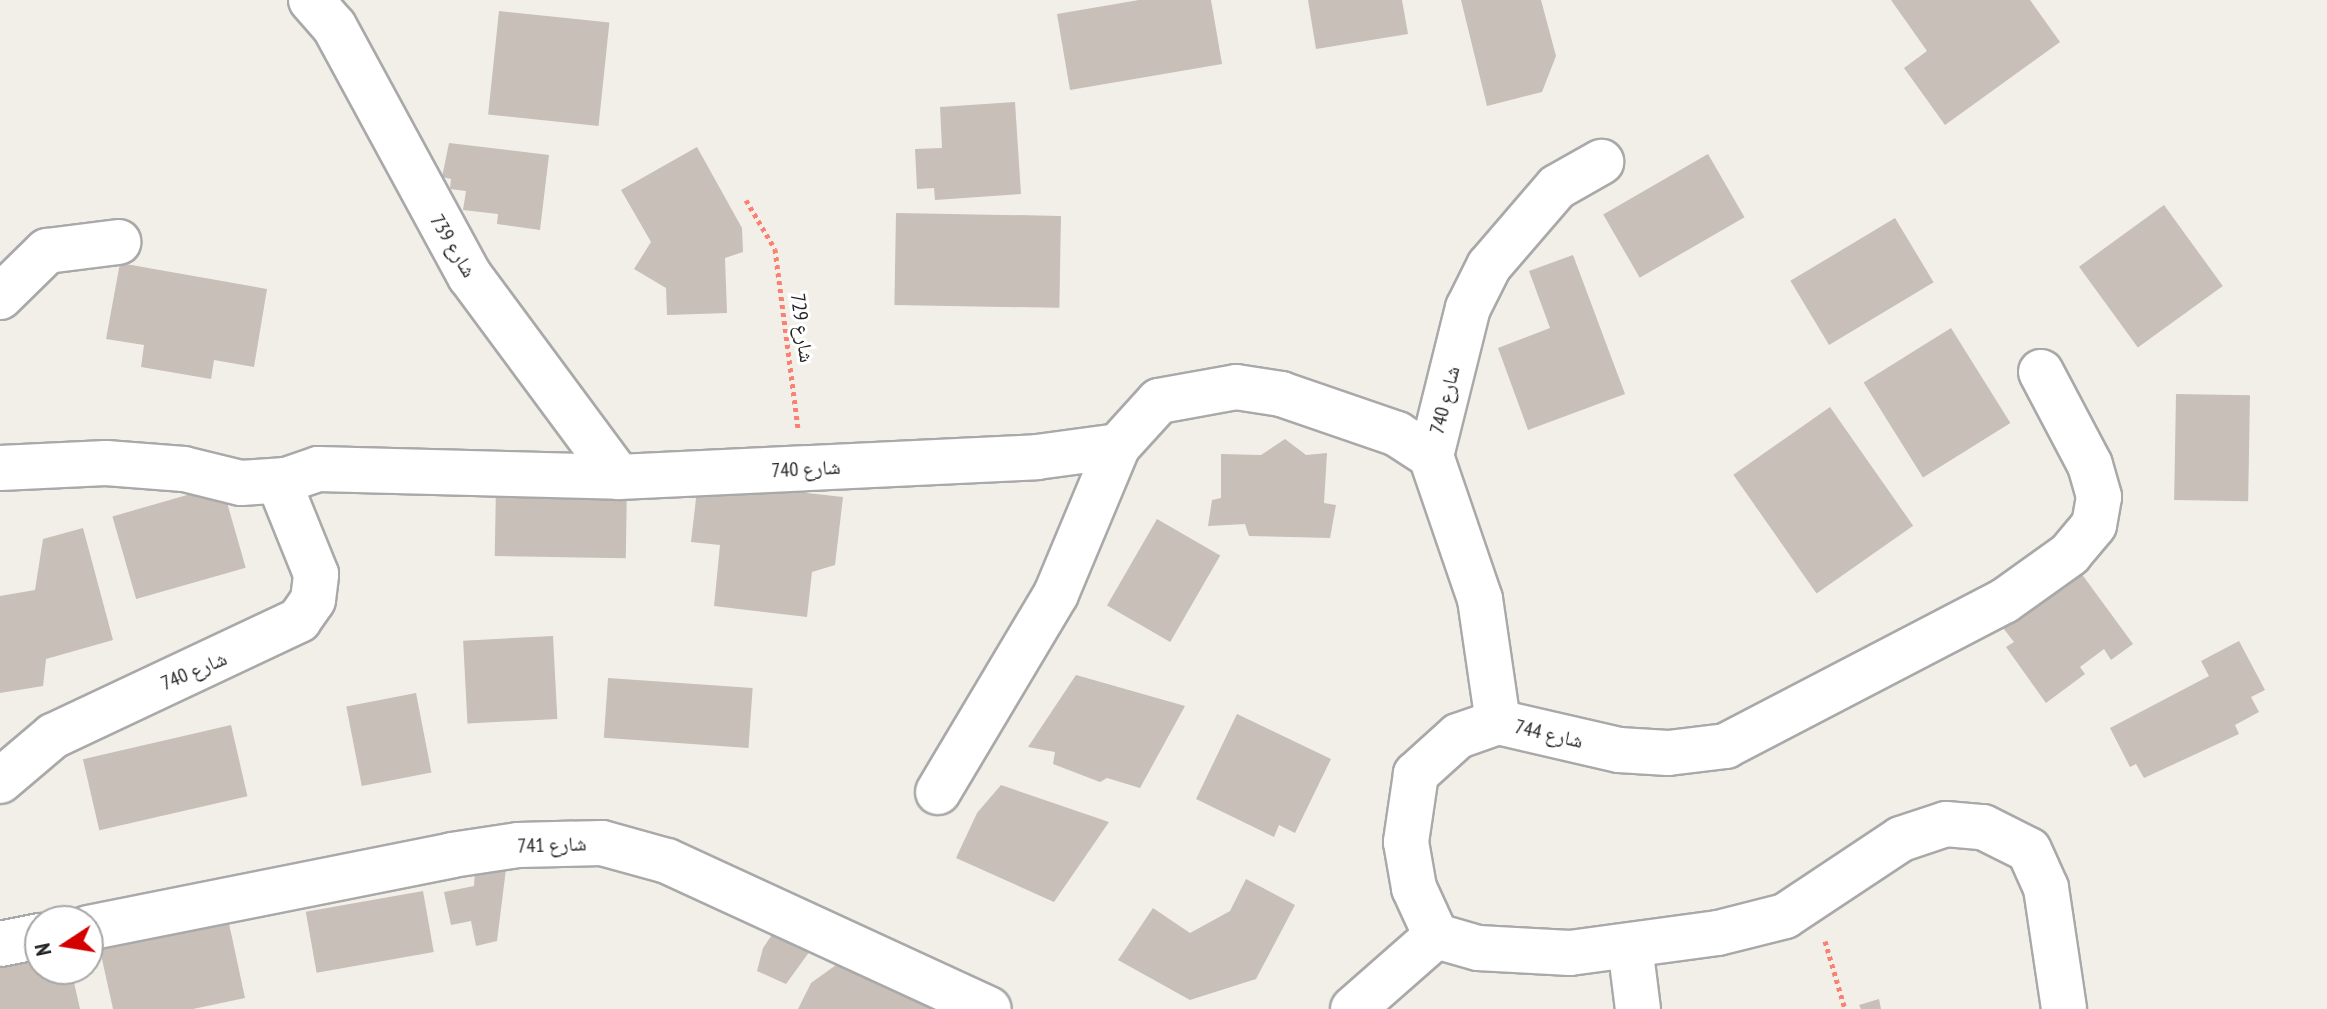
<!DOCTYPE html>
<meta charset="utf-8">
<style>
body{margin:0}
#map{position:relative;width:2327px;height:1009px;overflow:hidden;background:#f2efe9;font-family:"PT Sans Narrow","Noto Naskh Arabic",sans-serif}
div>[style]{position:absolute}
.building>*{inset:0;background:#c7bfb8;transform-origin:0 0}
.path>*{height:5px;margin-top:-2.5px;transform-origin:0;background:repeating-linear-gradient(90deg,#fa8072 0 4px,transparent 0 8px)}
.roads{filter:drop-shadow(2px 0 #a9a9a9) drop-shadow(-2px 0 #a9a9a9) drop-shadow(0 2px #a9a9a9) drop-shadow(0 -2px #a9a9a9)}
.street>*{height:44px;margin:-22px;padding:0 22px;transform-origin:22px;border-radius:22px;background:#fff}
span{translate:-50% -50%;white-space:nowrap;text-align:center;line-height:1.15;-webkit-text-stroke:6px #fff;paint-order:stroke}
.street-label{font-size:20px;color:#222}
.north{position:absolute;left:24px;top:905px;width:80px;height:80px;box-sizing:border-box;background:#fff;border:2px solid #a7a7a7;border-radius:50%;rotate:258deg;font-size:22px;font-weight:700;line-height:32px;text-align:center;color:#222}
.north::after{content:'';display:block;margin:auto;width:28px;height:36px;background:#d40000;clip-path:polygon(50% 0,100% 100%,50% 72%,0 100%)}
</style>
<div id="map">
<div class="building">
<div style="clip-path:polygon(1139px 0,1211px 0,1222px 64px,1070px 90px,1057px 14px)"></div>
<div style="clip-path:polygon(1308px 0,1402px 0,1408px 34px,1316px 49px)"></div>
<div style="clip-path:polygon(1461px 0,1541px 0,1556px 56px,1542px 92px,1487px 106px)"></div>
<div style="clip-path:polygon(1891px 0,2030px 0,2060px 42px,1945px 125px,1904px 68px,1927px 51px)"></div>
<div style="left:499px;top:11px;width:111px;height:104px;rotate:6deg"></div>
<div style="clip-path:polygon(1015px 102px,1021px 194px,935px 200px,934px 188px,917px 189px,915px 149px,942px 148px,940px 107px)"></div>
<div style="clip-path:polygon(449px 143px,549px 155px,540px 230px,497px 224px,498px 214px,463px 210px,466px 191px,450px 189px,451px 179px,442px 177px)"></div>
<div style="clip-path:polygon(697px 147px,742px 228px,743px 252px,725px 258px,727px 313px,667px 315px,666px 288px,634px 269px,651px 242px,621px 190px)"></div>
<div style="left:1708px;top:154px;width:73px;height:121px;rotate:60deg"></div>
<div style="left:2164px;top:205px;width:100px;height:105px;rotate:54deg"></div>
<div style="left:896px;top:213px;width:165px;height:92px;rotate:1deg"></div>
<div style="left:1895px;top:218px;width:75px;height:122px;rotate:59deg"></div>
<div style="clip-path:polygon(1573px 255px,1625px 394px,1528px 430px,1498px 348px,1550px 328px,1529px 271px)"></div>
<div style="clip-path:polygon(120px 263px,267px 289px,254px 367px,214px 360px,211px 379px,141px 367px,144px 345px,106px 339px)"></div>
<div style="left:1951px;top:328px;width:112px;height:103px;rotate:58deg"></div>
<div style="left:2176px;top:394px;width:74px;height:106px;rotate:1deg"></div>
<div style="left:1830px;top:407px;width:145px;height:118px;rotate:55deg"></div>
<div style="clip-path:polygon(1285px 439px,1306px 455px,1327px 453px,1324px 503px,1336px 505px,1330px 538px,1249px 536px,1245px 524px,1208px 526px,1212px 500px,1221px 498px,1221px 454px,1261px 455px)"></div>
<div style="clip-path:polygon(698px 481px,843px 497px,835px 565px,812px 572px,807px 617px,714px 606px,720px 545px,691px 542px)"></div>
<div style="left:496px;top:484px;width:131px;height:72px;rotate:1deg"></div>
<div style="left:222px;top:485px;width:86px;height:114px;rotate:74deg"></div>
<div style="left:1157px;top:519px;width:73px;height:100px;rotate:30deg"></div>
<div style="clip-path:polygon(83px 528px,113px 640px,46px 659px,43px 686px,0 693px,0 596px,35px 590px,43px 539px)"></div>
<div style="clip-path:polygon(2081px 573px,2133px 644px,2111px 660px,2104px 649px,2080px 667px,2085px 674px,2046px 703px,2006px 647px,2014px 642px,2003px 628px,2025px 612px,2037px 590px,2044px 601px)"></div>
<div style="left:553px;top:636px;width:83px;height:90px;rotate:87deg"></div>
<div style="clip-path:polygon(2239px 641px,2265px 690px,2251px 697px,2259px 712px,2235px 725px,2239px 734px,2144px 778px,2136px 764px,2130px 767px,2110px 728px,2209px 676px,2201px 661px)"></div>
<div style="clip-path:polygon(1076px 675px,1185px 706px,1140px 788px,1107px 778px,1100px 782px,1053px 764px,1055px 752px,1028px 747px)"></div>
<div style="left:608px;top:678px;width:145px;height:60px;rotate:4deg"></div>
<div style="left:416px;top:693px;width:81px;height:71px;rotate:79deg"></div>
<div style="clip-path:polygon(1237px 714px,1331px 759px,1295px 833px,1279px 825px,1274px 837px,1196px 799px)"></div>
<div style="left:231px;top:725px;width:73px;height:152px;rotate:77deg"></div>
<div style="clip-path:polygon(1001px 785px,1109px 822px,1054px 902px,956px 858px,977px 813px)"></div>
<div style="clip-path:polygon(507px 861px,497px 941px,476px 946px,471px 921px,451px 925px,444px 892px,474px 886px,475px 868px)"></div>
<div style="clip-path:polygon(1246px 879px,1295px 905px,1256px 979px,1190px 1000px,1118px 960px,1153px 908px,1190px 933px,1230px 911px)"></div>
<div style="left:423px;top:891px;width:62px;height:119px;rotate:80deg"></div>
<div style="clip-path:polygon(227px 914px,245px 998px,193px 1009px,113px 1009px,98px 941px)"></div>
<div style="clip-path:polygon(780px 923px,818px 940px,786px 984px,757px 971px,763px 948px)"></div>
<div style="clip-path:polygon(40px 954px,40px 969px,71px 969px,80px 1009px,0 1009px,0 963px)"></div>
<div style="clip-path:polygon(850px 955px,946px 1009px,798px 1009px,811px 983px)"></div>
<div style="clip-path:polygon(1879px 999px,1881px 1009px,1861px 1009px,1859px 1005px)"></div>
</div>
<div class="path">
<div style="left:746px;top:200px;width:57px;rotate:59.4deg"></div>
<div style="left:775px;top:249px;width:180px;rotate:82.7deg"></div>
<div style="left:1825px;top:941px;width:71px;rotate:73.6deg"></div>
</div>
<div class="roads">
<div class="street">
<div style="left:311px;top:0;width:35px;rotate:49deg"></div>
<div style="left:334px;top:26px;width:285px;rotate:61.5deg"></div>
<div style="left:470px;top:276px;width:250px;rotate:53.5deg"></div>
<div style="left:0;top:297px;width:66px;rotate:-44.4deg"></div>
<div style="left:47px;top:251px;width:72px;rotate:-7.2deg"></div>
<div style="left:2041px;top:372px;width:105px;rotate:62.2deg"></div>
<div style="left:2090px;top:465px;width:33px;rotate:74deg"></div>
<div style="left:2099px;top:497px;width:28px;rotate:100deg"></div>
<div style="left:2094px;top:525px;width:38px;rotate:130deg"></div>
<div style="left:2070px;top:554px;width:81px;rotate:144.5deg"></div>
<div style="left:2004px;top:601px;width:314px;rotate:152.5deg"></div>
<div style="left:1726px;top:746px;width:58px;rotate:173.1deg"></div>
<div style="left:1668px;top:753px;width:49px;rotate:-176.5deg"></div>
<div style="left:1619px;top:750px;width:124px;rotate:-167deg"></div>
<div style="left:1498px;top:722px;width:42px;rotate:160.7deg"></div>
<div style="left:1458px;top:736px;width:57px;rotate:137.9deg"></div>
<div style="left:1416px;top:774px;width:69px;rotate:98.4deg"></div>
<div style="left:1406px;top:842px;width:47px;rotate:80.1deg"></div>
<div style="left:1414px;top:888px;width:53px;rotate:65.4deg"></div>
<div style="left:1436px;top:936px;width:44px;rotate:15.9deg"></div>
<div style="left:1478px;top:948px;width:92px;rotate:3.1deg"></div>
<div style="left:1570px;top:953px;width:149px;rotate:-7.7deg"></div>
<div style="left:1718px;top:933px;width:69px;rotate:-14.2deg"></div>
<div style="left:1785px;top:916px;width:139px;rotate:-33.6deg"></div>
<div style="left:1901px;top:839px;width:47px;rotate:-18.4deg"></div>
<div style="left:1946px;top:824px;width:37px;rotate:5deg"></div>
<div style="left:1983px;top:827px;width:51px;rotate:26.6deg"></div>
<div style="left:2029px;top:850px;width:42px;rotate:65.9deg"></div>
<div style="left:2046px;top:888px;width:122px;rotate:81.5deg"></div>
<div style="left:1431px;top:456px;width:151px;rotate:71.1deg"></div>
<div style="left:1480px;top:599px;width:124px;rotate:81.7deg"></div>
<div style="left:0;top:468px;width:106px;rotate:-2.7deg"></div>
<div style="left:106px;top:463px;width:78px;rotate:4.4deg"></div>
<div style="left:184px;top:469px;width:59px;rotate:13.8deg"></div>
<div style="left:241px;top:483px;width:45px;rotate:-3.8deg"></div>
<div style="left:0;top:781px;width:70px;rotate:-40.3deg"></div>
<div style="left:53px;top:736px;width:272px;rotate:-25.2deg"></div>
<div style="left:299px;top:620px;width:24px;rotate:-55deg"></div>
<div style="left:313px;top:600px;width:26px;rotate:-83deg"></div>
<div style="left:316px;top:574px;width:91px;rotate:-112deg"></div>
<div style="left:282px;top:490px;width:11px;rotate:-68deg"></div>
<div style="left:286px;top:480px;width:34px;rotate:-19deg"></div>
<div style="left:318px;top:469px;width:301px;rotate:1.5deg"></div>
<div style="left:619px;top:477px;width:418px;rotate:-2.7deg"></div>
<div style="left:1037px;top:457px;width:82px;rotate:-7.7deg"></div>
<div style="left:1118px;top:446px;width:61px;rotate:-47.7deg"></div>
<div style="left:1159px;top:401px;width:78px;rotate:-10.3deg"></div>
<div style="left:1236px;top:387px;width:46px;rotate:8.8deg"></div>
<div style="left:1281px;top:394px;width:123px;rotate:19deg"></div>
<div style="left:1397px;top:434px;width:40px;rotate:32.9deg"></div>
<div style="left:1431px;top:456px;width:153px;rotate:-76deg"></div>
<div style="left:1468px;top:308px;width:47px;rotate:-63.4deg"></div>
<div style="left:1489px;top:266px;width:104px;rotate:-49.3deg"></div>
<div style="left:1557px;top:187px;width:51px;rotate:-29.6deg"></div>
<div style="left:938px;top:792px;width:230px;rotate:-59.2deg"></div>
<div style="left:1056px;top:594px;width:160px;rotate:-67.3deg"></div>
<div style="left:88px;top:928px;width:371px;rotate:-11.3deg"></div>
<div style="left:452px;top:855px;width:67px;rotate:-8.6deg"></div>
<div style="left:518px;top:845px;width:84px;rotate:-1.4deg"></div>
<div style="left:602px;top:843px;width:67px;rotate:15.5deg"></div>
<div style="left:667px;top:861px;width:354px;rotate:24.7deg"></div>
<div style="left:0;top:944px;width:41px;rotate:-11.3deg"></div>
<div style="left:1630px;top:946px;width:64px;rotate:82.8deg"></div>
<div style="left:1353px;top:1009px;width:111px;rotate:-41.3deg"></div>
</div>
</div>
<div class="street-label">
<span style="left:453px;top:246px;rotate:59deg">شارع 739</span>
<span style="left:802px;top:328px;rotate:82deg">شارع 729</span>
<span style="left:1445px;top:400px;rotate:-76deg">شارع 740</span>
<span style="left:806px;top:469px;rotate:-3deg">شارع 740</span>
<span style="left:194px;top:671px;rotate:-23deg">شارع 740</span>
<span style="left:1549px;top:734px;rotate:13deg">شارع 744</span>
<span style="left:552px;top:845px;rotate:-2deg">شارع 741</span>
</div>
<div class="north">N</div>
</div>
